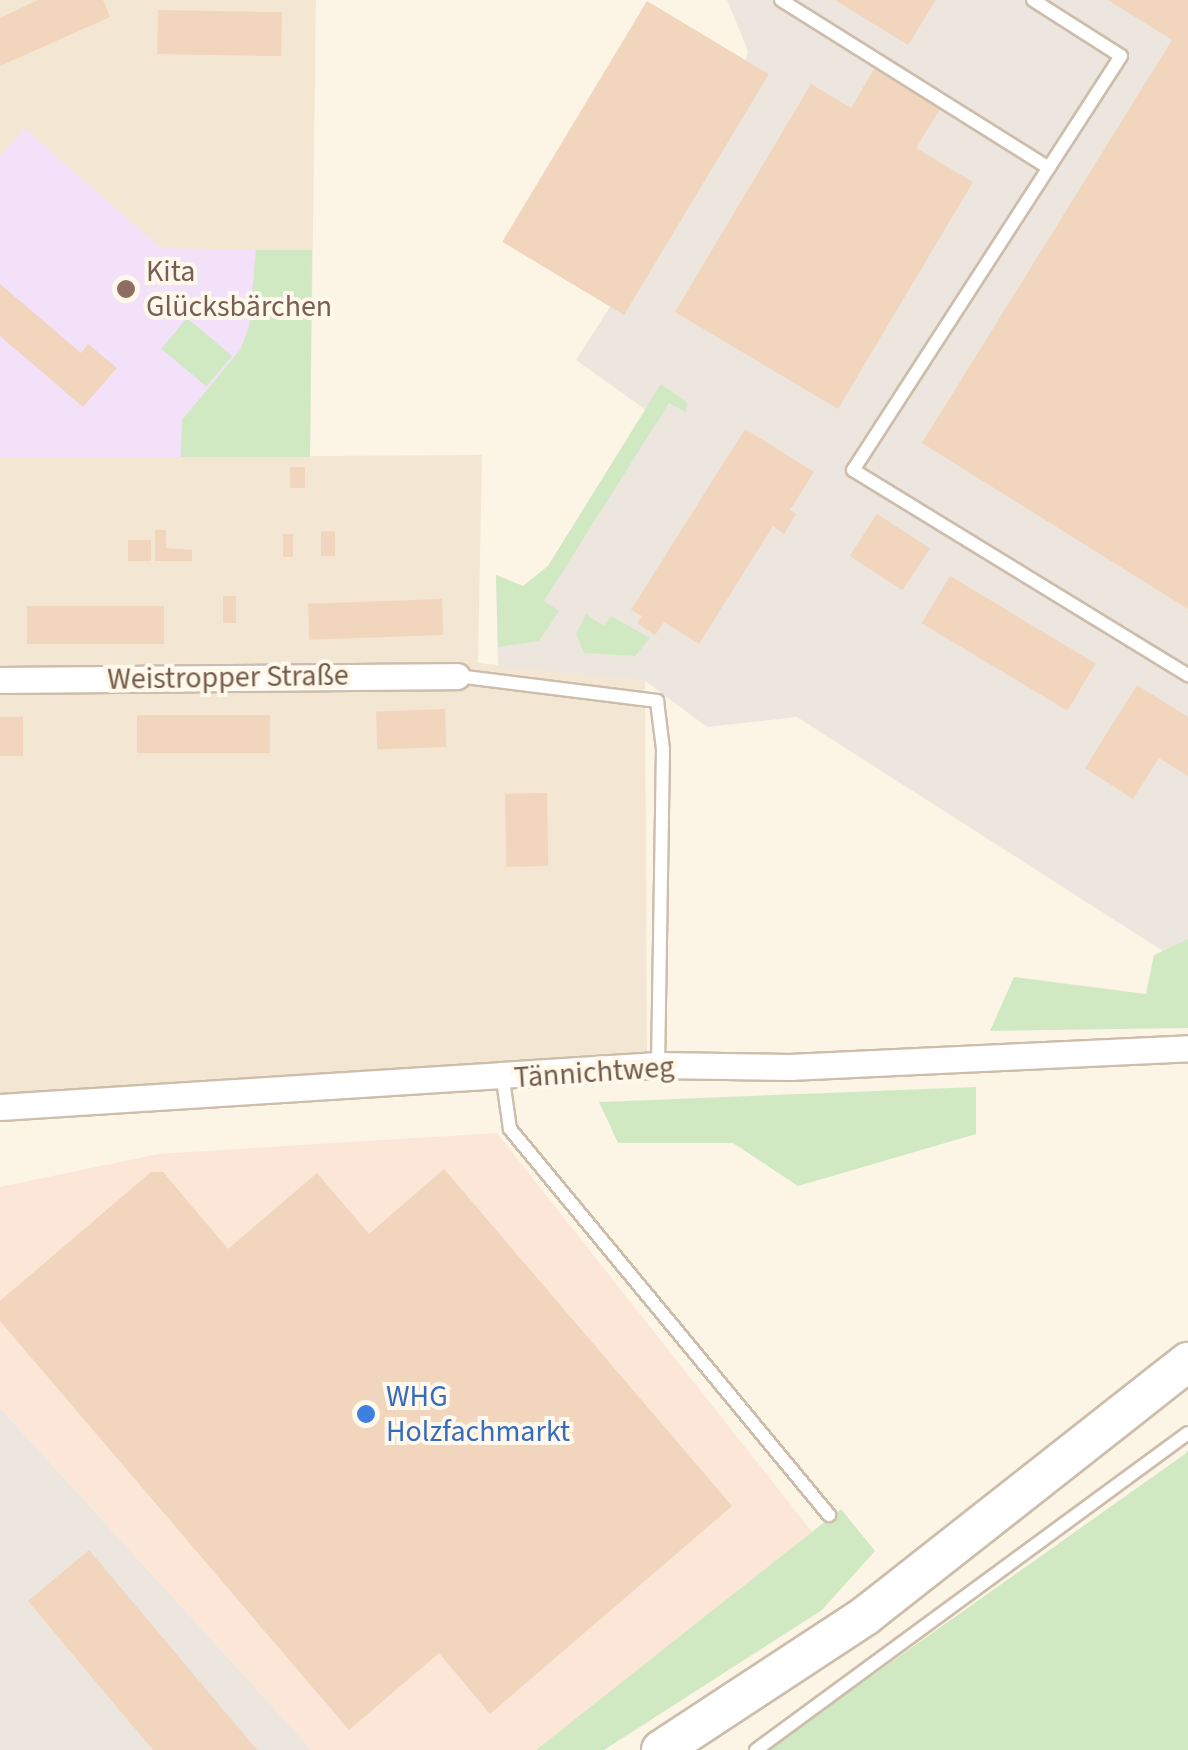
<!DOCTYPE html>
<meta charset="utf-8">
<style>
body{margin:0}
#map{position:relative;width:1188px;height:1750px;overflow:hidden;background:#fcf5e5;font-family:"Source Sans 3",sans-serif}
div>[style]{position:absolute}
.residential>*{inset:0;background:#f3e7d3}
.commercial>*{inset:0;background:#fce6d8}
.industrial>*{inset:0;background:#ece6df}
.education>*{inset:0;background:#f2e1f8}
.green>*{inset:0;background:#d0e9c3;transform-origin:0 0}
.building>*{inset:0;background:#f1d5bc;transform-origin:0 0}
.roads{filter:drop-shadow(2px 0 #cdbdab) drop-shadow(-2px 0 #cdbdab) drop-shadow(0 2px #cdbdab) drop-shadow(0 -2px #cdbdab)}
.service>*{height:12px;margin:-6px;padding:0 6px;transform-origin:6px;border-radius:6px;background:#fff}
.minor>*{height:25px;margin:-12.5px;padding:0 12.5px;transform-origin:12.5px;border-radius:12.5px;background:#fff}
.secondary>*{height:38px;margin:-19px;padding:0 19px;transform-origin:19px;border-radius:19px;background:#fff}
.dots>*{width:28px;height:28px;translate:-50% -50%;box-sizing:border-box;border:5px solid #fff8eb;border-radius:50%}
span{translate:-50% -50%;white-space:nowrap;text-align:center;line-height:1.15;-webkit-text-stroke:8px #fff8eb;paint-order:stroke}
.education-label{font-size:30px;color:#785e54}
.left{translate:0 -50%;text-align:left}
.street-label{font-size:30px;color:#745c4a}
.shop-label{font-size:30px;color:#366cbe}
</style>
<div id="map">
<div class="residential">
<div style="clip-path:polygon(0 0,316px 0,310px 456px,482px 455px,478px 663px,645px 681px,647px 1053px,0 1106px)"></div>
</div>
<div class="commercial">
<div style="clip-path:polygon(497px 1133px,813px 1533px,536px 1750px,312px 1750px,0 1408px,0 1187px,158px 1154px)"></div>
</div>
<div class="industrial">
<div style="clip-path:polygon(727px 0,1188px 0,1188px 967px,797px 717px,707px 727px,645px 681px,498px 666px,496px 575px,523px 586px,548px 566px,646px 410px,576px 360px,730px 120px,748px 51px)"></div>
<div style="clip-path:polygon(0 1408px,312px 1750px,0 1750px)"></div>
</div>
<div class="education">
<div style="clip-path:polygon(24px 128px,161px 248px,256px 250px,249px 327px,240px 350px,182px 420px,181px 457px,0 457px,0 157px)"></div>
</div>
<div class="green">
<div style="clip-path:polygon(256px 250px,312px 250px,310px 457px,181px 457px,182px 420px,240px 350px,249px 327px)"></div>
<div style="left:187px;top:318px;width:59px;height:40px;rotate:40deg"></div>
<div style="clip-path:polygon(661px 384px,687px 402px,686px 412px,669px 403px,544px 601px,559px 611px,539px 641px,498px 647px,496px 575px,523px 586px,548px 566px)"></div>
<div style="clip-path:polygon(586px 614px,604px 626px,611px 616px,650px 638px,635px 656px,584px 653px,576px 634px)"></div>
<div style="clip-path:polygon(1188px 939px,1188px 1028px,990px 1031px,1014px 977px,1146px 994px,1154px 955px)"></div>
<div style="clip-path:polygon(976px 1087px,976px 1134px,798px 1186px,733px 1143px,618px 1143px,599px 1102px)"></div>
<div style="clip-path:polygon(1188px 1450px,1188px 1750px,767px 1750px,1185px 1454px)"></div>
<div style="clip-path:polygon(841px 1509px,875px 1551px,822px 1610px,604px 1750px,536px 1750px)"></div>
</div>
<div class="building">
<div style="clip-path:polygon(38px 0,103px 0,110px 17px,0 66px,0 18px)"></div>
<div style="clip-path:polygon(835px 0,936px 0,908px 45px)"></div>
<div style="clip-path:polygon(1108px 0,1188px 0,1188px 609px,922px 443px,1172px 40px)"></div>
<div style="left:647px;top:1px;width:142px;height:281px;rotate:31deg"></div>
<div style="left:158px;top:10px;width:124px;height:44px;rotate:1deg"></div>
<div style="clip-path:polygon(874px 69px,940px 109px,916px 148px,973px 182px,838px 409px,675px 312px,811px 84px,851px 108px)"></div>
<div style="clip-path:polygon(0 284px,81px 353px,88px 344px,117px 368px,83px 407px,0 336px)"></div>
<div style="clip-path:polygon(745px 429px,814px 472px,790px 510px,796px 514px,784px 534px,773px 526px,699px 644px,664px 622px,655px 635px,637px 623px,642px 616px,631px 610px)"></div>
<div style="left:290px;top:467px;width:15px;height:21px"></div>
<div style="left:877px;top:514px;width:63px;height:50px;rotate:33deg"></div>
<div style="clip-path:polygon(155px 530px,166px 530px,166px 548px,192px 550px,192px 561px,155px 561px)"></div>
<div style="left:321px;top:531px;width:14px;height:25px"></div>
<div style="left:283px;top:534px;width:10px;height:23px"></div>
<div style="left:128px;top:540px;width:23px;height:21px"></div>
<div style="left:950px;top:576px;width:170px;height:55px;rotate:31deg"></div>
<div style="left:223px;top:596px;width:13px;height:27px"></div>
<div style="left:442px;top:599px;width:36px;height:134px;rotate:88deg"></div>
<div style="left:164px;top:606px;width:38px;height:137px;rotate:90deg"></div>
<div style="clip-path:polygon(1137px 685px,1188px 717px,1188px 776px,1159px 758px,1133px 799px,1085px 768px)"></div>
<div style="left:445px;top:709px;width:38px;height:69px;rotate:88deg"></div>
<div style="left:137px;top:715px;width:133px;height:38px"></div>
<div style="left:0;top:717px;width:23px;height:39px"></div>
<div style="left:547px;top:793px;width:73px;height:42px;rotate:89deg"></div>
<div style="clip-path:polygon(444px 1169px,732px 1506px,490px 1714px,439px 1653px,349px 1730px,0 1321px,0 1301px,151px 1172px,163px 1172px,228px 1249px,317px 1173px,369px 1234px)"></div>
<div style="clip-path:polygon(89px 1550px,257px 1750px,153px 1750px,28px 1601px)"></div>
</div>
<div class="roads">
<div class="service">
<div style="left:781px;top:0;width:316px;rotate:32.1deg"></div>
<div style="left:1033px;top:0;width:104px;rotate:32.5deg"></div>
<div style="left:1121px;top:56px;width:493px;rotate:122.9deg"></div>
<div style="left:853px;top:470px;width:393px;rotate:31.5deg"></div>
<div style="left:457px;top:676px;width:202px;rotate:7.1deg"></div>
<div style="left:657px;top:701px;width:48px;rotate:82.9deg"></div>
<div style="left:663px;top:749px;width:316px;rotate:90.9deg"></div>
<div style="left:503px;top:1080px;width:49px;rotate:81.9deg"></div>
<div style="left:510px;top:1129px;width:501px;rotate:50.43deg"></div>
<div style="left:756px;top:1750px;width:536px;rotate:-36.27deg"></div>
</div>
<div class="minor">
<div style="left:0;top:680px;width:457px;rotate:-0.5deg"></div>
<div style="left:0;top:1107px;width:659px;rotate:-3.65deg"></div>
<div style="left:658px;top:1065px;width:133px;rotate:0.9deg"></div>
<div style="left:791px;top:1067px;width:397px;rotate:-2.7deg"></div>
</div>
<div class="secondary">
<div style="left:661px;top:1750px;width:244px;rotate:-33.3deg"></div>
<div style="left:865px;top:1616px;width:411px;rotate:-38.2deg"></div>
</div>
</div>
<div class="dots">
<div style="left:126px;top:289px;background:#8d6e63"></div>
<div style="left:366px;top:1414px;background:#3f7fe0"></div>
</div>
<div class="education-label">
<span class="left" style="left:146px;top:289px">Kita<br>Glücksbärchen</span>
</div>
<div class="street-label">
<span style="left:228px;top:678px;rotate:-1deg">Weistropper Straße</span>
<span style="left:594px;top:1073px;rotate:-4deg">Tännichtweg</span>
</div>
<div class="shop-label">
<span class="left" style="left:386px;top:1414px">WHG<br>Holzfachmarkt</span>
</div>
</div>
